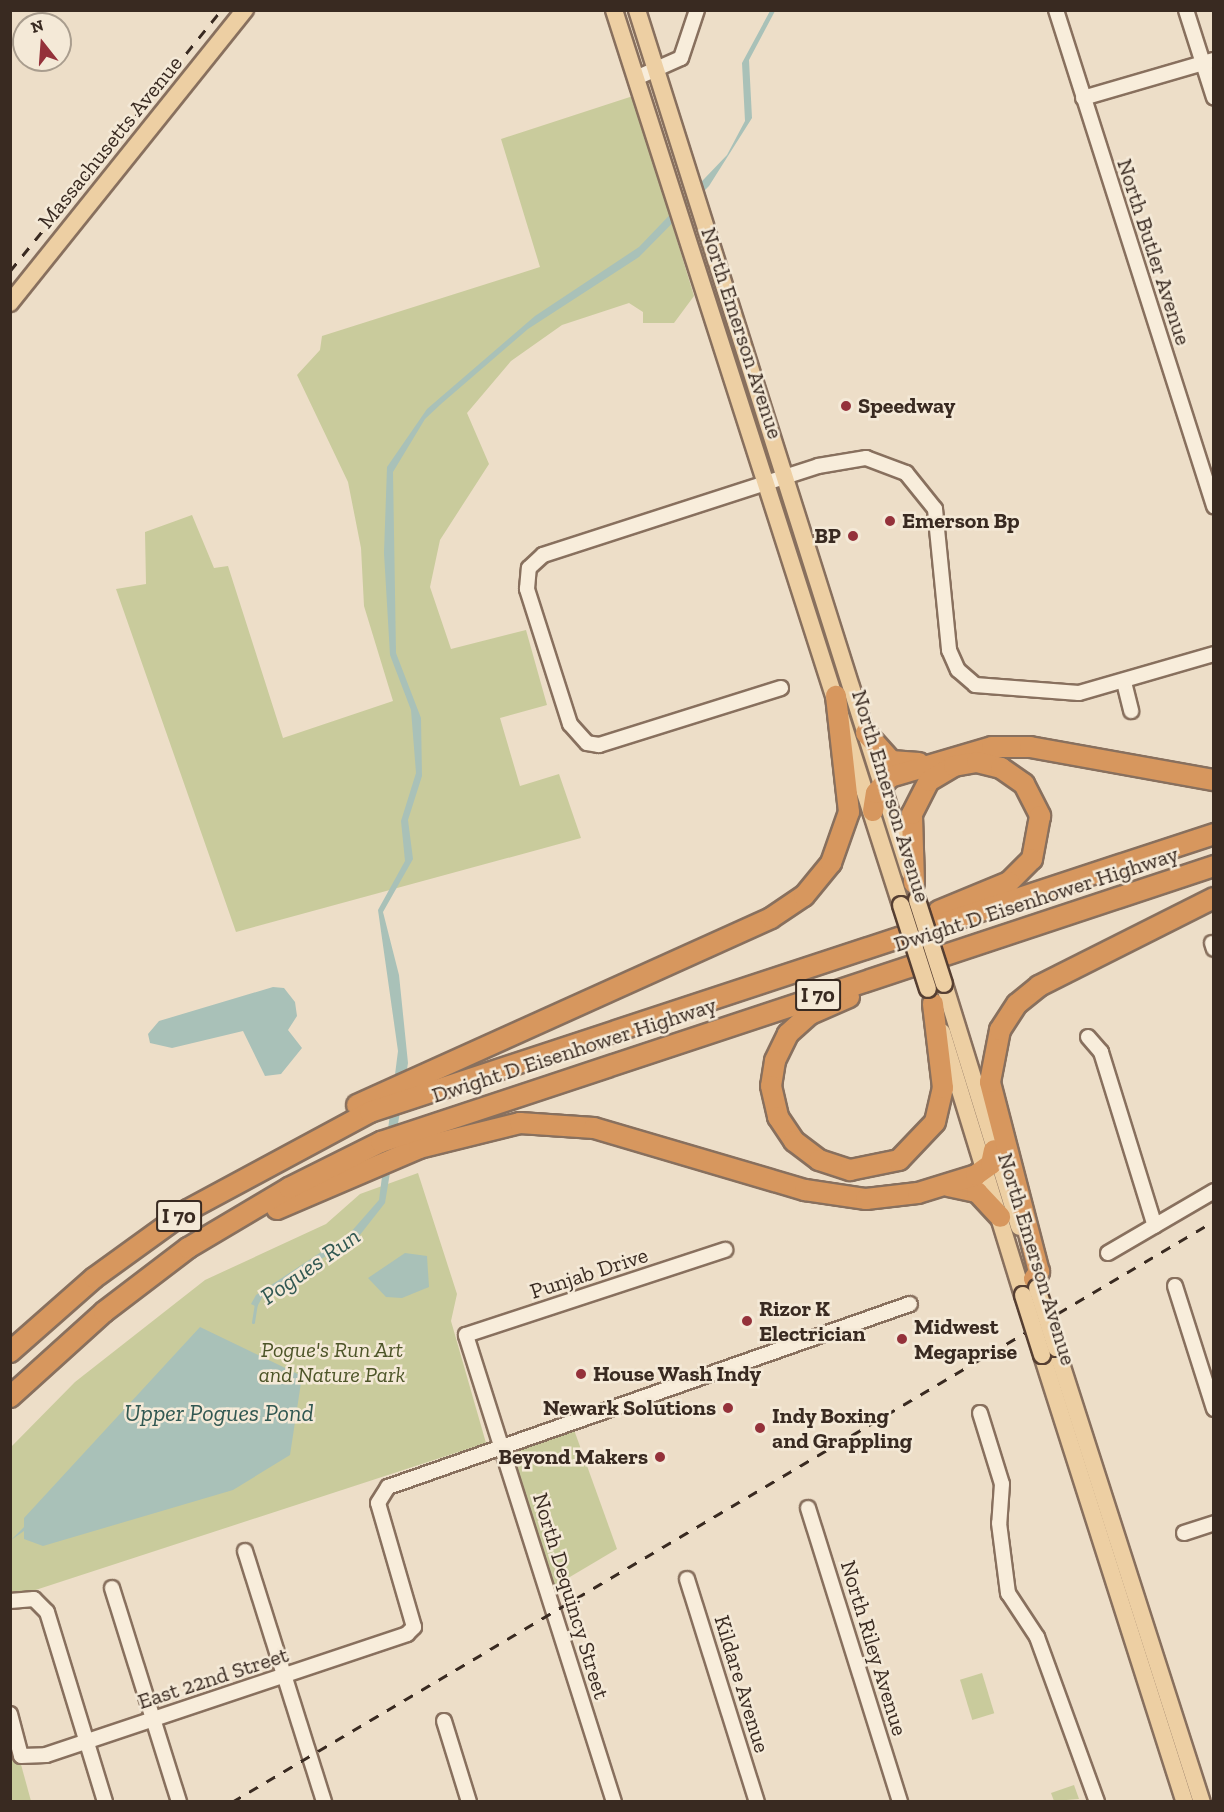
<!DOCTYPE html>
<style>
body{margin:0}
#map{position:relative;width:1224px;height:1812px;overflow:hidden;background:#eddec8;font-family:"Zilla Slab",serif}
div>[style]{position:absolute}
.green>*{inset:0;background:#c9cb9c;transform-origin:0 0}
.water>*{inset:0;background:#a9c1b8}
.stream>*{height:3px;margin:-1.5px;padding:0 1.5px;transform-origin:1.5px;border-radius:1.5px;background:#a9c1b8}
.roads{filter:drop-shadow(2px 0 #88705e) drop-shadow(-2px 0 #88705e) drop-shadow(0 2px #88705e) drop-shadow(0 -2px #88705e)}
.minor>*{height:14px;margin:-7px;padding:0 7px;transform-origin:7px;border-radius:7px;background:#f8eddb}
.major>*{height:16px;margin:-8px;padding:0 8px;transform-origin:8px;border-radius:8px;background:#edcfa3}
.highway>*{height:20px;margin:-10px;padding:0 10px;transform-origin:10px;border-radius:10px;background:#d7975e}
.rail>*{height:3px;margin-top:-1.5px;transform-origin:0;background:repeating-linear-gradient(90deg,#392a21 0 10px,transparent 0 20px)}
.bridges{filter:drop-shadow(2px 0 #563f32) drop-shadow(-2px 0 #563f32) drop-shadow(0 2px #563f32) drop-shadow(0 -2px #563f32)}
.major-bridge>*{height:16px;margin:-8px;padding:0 8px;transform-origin:8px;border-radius:8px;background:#edcfa3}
.dots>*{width:16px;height:16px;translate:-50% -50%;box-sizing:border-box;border:3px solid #f4e9d7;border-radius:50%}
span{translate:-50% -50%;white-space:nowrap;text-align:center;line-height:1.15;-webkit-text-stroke:5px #f4e9d7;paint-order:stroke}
.shield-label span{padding:2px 4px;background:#f4e9d7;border:2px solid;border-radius:4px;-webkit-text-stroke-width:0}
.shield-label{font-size:21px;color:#392a21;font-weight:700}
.street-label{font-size:22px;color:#392a21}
.poi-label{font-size:22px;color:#392a21;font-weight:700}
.left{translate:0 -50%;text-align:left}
.right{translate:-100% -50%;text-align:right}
.park-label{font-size:22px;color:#4d5528;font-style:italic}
.water-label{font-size:24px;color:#315852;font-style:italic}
.frame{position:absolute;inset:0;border:12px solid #392a21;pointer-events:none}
.north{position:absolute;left:12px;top:12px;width:60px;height:60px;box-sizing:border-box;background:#f4e9d7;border:2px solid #a99d8e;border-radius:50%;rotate:343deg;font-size:16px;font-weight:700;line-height:24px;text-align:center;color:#392a21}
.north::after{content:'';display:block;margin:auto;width:21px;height:27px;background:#94313a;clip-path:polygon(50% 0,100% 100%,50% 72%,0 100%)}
</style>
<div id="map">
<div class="green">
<div style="clip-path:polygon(633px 96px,694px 296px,674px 323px,643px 323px,643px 312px,629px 303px,562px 325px,511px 361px,467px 413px,489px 464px,440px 540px,430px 587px,451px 649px,526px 630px,547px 705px,500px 718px,520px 786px,559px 774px,581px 838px,236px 932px,116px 589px,146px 584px,145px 532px,192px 515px,214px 568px,228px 566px,283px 738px,393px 701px,364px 606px,361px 548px,348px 482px,297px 375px,320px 350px,322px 336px,540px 267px,501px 139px)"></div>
<div style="clip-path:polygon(418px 1173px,457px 1294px,451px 1321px,486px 1443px,11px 1598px,11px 1447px,75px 1382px,205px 1280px,326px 1224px,360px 1194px)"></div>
<div style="clip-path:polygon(573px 1427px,617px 1549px,553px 1587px,513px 1459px,520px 1443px)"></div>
<div style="left:982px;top:1673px;width:42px;height:23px;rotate:73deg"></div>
<div style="clip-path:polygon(11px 1728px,31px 1801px,11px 1801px)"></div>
<div style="clip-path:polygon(1074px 1785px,1079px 1799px,1054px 1801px,1051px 1793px)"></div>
</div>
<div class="water">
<div style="clip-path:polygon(770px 11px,775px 11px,749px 60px,752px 118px,709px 186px,639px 257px,528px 329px,441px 404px,425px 419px,393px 472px,396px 653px,421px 718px,422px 776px,408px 820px,413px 859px,383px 912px,399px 975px,408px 1063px,385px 1203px,356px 1240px,295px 1273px,264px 1294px,257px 1307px,251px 1304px,256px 1295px,350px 1233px,379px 1200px,398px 1051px,378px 910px,405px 861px,401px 821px,416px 773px,411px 710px,390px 655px,384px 553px,387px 467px,427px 409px,535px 316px,639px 247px,727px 155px,745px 121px,742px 63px)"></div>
<div style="clip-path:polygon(273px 987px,284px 988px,295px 1002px,297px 1016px,288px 1030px,302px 1048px,281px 1074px,265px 1076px,243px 1031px,172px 1048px,150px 1043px,148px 1034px,159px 1021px)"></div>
<div style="clip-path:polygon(405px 1253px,427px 1256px,429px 1287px,402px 1298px,386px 1297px,368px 1278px)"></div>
<div style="clip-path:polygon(200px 1327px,302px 1376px,290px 1455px,233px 1490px,43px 1546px,24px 1539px,24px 1531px,11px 1540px,24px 1527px,24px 1518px)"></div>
</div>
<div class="stream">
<div style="left:253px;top:1322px;width:18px;rotate:-81deg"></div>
</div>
<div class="roads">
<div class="minor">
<div style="left:1056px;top:10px;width:521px;rotate:72.33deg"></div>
<div style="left:1186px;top:10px;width:92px;rotate:72.3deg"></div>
<div style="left:636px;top:78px;width:49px;rotate:-24deg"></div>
<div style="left:681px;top:58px;width:51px;rotate:-71.6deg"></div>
<div style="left:1083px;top:98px;width:136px;rotate:-16.2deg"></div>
<div style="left:1124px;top:682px;width:30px;rotate:76deg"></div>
<div style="left:781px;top:688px;width:191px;rotate:162.6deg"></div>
<div style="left:599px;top:745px;width:12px;rotate:-171deg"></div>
<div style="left:587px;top:743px;width:25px;rotate:-132deg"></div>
<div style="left:570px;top:724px;width:142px;rotate:-107.7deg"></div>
<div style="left:527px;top:589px;width:21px;rotate:-85deg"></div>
<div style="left:529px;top:568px;width:19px;rotate:-43deg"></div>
<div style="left:543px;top:555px;width:289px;rotate:-17.9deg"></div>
<div style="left:818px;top:466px;width:49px;rotate:-9.5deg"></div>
<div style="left:866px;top:458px;width:43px;rotate:20.6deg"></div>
<div style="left:906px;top:473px;width:46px;rotate:51.1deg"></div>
<div style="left:935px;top:509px;width:142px;rotate:84.3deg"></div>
<div style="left:949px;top:650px;width:22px;rotate:66deg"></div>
<div style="left:958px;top:670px;width:23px;rotate:41deg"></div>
<div style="left:975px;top:685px;width:104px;rotate:4.4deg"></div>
<div style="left:1079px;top:693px;width:141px;rotate:-16.1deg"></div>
<div style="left:1212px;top:943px;width:6px;rotate:72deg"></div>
<div style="left:1088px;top:1037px;width:20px;rotate:49deg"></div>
<div style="left:1101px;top:1052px;width:182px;rotate:72.8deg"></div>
<div style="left:1108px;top:1253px;width:123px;rotate:-30.3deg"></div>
<div style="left:1175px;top:1286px;width:129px;rotate:72.4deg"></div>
<div style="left:980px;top:1413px;width:74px;rotate:72.8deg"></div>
<div style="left:1002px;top:1484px;width:39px;rotate:94deg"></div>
<div style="left:999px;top:1523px;width:71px;rotate:82.7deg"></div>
<div style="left:1008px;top:1593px;width:53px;rotate:56.6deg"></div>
<div style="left:1037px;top:1637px;width:176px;rotate:70deg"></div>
<div style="left:808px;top:1508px;width:308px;rotate:72.6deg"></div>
<div style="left:1184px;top:1533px;width:32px;rotate:-18deg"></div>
<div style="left:245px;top:1551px;width:263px;rotate:72.5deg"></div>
<div style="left:687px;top:1579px;width:234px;rotate:72.6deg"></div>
<div style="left:112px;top:1588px;width:224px;rotate:72.6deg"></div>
<div style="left:10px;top:1601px;width:24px;rotate:-5deg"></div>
<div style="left:34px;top:1599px;width:18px;rotate:45deg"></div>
<div style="left:47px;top:1612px;width:199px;rotate:73deg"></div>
<div style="left:10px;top:1714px;width:43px;rotate:75.3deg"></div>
<div style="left:21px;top:1756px;width:25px;rotate:-2deg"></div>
<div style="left:46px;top:1755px;width:381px;rotate:-18.5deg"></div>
<div style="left:407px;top:1634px;width:10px;rotate:-45deg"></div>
<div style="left:414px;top:1627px;width:129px;rotate:-106.2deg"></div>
<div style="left:378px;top:1503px;width:19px;rotate:-58deg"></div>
<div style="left:388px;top:1487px;width:553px;rotate:-19.32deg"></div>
<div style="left:444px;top:1721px;width:85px;rotate:72.8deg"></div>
<div style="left:614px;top:1802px;width:490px;rotate:-107.6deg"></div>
<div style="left:466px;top:1335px;width:273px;rotate:-18.2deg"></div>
</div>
<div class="major">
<div style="left:614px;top:10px;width:940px;rotate:72.22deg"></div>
<div style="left:637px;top:10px;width:905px;rotate:72.45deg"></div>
<div style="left:10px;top:303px;width:376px;rotate:-51.3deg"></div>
<div style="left:944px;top:984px;width:254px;rotate:72.8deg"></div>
<div style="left:942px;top:1032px;width:275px;rotate:72.9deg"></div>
<div style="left:1056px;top:1348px;width:477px;rotate:72.2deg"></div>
<div style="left:1042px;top:1355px;width:469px;rotate:72.3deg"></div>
</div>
<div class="highway">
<div style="left:866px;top:733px;width:38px;rotate:48deg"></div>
<div style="left:891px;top:761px;width:28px;rotate:4deg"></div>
<div style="left:873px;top:811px;width:18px;rotate:-81deg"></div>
<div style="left:876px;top:793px;width:21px;rotate:-49deg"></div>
<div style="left:890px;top:777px;width:106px;rotate:-16.4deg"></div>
<div style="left:992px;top:747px;width:38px"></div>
<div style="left:1030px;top:747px;width:187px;rotate:10.2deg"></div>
<div style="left:914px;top:883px;width:69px;rotate:-91.7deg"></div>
<div style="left:912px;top:814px;width:37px;rotate:-63deg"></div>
<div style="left:929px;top:781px;width:29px;rotate:-31deg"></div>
<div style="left:954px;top:766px;width:23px;rotate:-10deg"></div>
<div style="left:977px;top:762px;width:25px;rotate:14deg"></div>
<div style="left:1001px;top:768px;width:28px;rotate:35deg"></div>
<div style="left:1024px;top:784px;width:36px;rotate:63deg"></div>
<div style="left:1040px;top:816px;width:44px;rotate:100.5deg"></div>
<div style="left:1032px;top:859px;width:33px;rotate:135deg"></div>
<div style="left:1009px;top:882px;width:76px;rotate:157.5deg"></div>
<div style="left:849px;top:997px;width:43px;rotate:156.4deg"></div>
<div style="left:810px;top:1014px;width:30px;rotate:138deg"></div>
<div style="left:788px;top:1034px;width:30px;rotate:116deg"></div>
<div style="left:775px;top:1061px;width:25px;rotate:99deg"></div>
<div style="left:771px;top:1086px;width:32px;rotate:77deg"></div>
<div style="left:778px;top:1117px;width:29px;rotate:56deg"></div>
<div style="left:794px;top:1141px;width:31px;rotate:37deg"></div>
<div style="left:819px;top:1160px;width:33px;rotate:18deg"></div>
<div style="left:850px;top:1170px;width:50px;rotate:-11.5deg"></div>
<div style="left:899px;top:1160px;width:52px;rotate:-46.5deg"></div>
<div style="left:935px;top:1122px;width:35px;rotate:-77deg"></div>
<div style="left:943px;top:1088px;width:85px;rotate:-96.8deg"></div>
<div style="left:357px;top:1105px;width:454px;rotate:-24.3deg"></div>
<div style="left:771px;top:918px;width:40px;rotate:-34deg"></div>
<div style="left:804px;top:896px;width:43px;rotate:-50.7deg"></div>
<div style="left:831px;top:863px;width:54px;rotate:-70.6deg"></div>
<div style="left:849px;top:812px;width:117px;rotate:-96.4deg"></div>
<div style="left:948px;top:1186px;width:30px;rotate:12deg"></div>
<div style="left:977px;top:1192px;width:34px;rotate:47deg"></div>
<div style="left:277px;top:1209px;width:155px;rotate:-23.2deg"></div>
<div style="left:419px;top:1148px;width:104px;rotate:-13.9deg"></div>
<div style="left:520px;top:1123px;width:74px;rotate:3.9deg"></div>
<div style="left:594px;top:1128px;width:220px;rotate:16.4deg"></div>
<div style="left:805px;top:1190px;width:62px;rotate:8.4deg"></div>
<div style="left:866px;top:1199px;width:52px;rotate:-6.6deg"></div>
<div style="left:918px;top:1193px;width:61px;rotate:-17.2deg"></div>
<div style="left:976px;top:1175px;width:19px;rotate:-36deg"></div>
<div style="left:991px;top:1164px;width:14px;rotate:-78deg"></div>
<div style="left:1034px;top:1279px;width:9px;rotate:-54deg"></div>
<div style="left:1039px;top:1272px;width:196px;rotate:-104.5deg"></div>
<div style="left:990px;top:1082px;width:53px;rotate:-79.1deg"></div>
<div style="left:1000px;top:1030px;width:31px;rotate:-57deg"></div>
<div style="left:1017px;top:1004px;width:28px;rotate:-39deg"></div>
<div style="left:1039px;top:986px;width:196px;rotate:-26.7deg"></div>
<div style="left:10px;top:1352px;width:112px;rotate:-41.4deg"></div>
<div style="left:94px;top:1278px;width:116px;rotate:-35.9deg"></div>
<div style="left:188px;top:1210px;width:207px;rotate:-28.3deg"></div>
<div style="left:370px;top:1112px;width:889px;rotate:-18.23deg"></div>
<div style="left:10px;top:1397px;width:127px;rotate:-42.1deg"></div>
<div style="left:104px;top:1312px;width:106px;rotate:-37.3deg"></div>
<div style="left:188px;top:1248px;width:117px;rotate:-30.7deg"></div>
<div style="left:289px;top:1188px;width:103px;rotate:-26.6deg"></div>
<div style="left:381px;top:1142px;width:878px;rotate:-18.33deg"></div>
</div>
</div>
<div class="rail">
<div style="left:10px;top:271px;width:336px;rotate:-51deg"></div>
<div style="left:232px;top:1802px;width:1141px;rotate:-30.61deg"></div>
</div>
<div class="bridges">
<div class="major-bridge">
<div style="left:917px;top:900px;width:88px;rotate:72.2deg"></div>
<div style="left:901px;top:905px;width:88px;rotate:72.2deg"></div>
<div style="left:1037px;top:1288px;width:63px;rotate:72.4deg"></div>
<div style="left:1023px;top:1295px;width:63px;rotate:72.4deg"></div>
</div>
</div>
<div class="dots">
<div style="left:846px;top:406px;background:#94313a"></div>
<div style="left:890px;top:521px;background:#94313a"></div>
<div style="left:853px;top:536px;background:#94313a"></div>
<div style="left:747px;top:1321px;background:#94313a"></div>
<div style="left:902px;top:1339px;background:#94313a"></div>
<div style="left:581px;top:1374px;background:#94313a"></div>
<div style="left:728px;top:1408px;background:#94313a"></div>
<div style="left:760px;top:1428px;background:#94313a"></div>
<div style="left:660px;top:1457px;background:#94313a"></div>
</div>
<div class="shield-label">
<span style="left:818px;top:995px">I 70</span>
<span style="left:179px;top:1216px">I 70</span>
</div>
<div class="street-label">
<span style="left:110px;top:142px;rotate:-51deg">Massachusetts Avenue</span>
<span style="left:1154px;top:252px;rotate:72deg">North Butler Avenue</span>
<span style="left:742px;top:333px;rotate:72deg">North Emerson Avenue</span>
<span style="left:891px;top:796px;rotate:73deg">North Emerson Avenue</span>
<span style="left:1036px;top:899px;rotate:-18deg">Dwight D Eisenhower Highway</span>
<span style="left:574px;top:1050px;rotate:-18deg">Dwight D Eisenhower Highway</span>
<span style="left:1037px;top:1259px;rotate:73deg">North Emerson Avenue</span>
<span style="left:589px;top:1273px;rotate:-18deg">Punjab Drive</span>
<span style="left:571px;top:1596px;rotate:73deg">North Dequincy Street</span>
<span style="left:874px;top:1648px;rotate:73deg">North Riley Avenue</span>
<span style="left:213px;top:1678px;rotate:-18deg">East 22nd Street</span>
<span style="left:742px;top:1684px;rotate:73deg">Kildare Avenue</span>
</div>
<div class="poi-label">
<span class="left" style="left:858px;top:406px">Speedway</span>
<span class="left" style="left:902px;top:521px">Emerson Bp</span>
<span class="right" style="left:841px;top:536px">BP</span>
<span class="left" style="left:759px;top:1321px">Rizor K<br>Electrician</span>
<span class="left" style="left:914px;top:1339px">Midwest<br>Megaprise</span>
<span class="left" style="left:593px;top:1374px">House Wash Indy</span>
<span class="right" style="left:716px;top:1408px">Newark Solutions</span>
<span class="left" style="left:772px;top:1428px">Indy Boxing<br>and Grappling</span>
<span class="right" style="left:648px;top:1457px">Beyond Makers</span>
</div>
<div class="park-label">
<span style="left:332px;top:1362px">Pogue's Run Art<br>and Nature Park</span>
</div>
<div class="water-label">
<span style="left:310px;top:1266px;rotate:-35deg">Pogues Run</span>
<span style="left:219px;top:1413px">Upper Pogues Pond</span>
</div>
<div class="frame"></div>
<div class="north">N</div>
</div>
